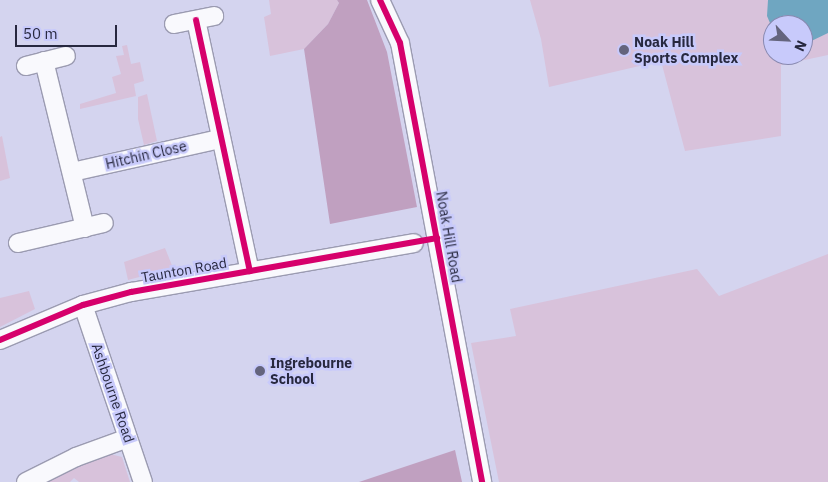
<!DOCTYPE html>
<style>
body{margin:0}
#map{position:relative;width:828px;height:482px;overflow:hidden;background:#d4d4ef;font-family:"IBM Plex Sans",sans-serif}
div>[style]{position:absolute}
.green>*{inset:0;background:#d8c2db}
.forest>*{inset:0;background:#c0a0c0}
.water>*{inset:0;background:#6fa6c1}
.roads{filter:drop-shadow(1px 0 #9b9bb1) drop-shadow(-1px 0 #9b9bb1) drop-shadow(0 1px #9b9bb1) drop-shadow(0 -1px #9b9bb1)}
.minor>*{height:18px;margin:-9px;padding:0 9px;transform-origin:9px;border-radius:9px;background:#f9f9fd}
.cycleway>*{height:6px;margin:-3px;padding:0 3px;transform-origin:3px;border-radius:3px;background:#d6006c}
.dots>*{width:14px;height:14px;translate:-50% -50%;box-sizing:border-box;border:2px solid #c8cafb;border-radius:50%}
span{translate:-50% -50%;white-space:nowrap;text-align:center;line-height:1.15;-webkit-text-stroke:5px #c8cafb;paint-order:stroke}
.poi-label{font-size:14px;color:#27283f;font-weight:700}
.left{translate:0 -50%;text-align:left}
.street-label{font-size:14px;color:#27283f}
.north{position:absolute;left:763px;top:15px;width:50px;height:50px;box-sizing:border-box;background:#c8cafb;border:1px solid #8889b0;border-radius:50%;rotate:115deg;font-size:14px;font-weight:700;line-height:20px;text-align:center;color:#27283f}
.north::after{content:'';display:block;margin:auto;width:18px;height:22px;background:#64647d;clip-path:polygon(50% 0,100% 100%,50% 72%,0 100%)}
.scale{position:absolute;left:15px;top:25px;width:102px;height:22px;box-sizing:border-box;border:2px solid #27283f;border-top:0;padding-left:6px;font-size:15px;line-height:18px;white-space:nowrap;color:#27283f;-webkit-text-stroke:4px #c8cafb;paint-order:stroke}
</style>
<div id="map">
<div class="green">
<div style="clip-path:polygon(269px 0,337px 0,339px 3px,328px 24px,304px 49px,270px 56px,264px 17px,271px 14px)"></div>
<div style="clip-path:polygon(evenodd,530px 0,828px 0,828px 55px,781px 65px,781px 136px,685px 151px,661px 61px,549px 87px,541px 39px,530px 0,773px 25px,803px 25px,803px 55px,773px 55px,773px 25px)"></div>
<div style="clip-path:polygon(127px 45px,131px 64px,140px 62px,144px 81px,134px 84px,136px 96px,80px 109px,80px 104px,116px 93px,112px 77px,121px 74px,116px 56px,124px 55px,122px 46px)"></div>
<div style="clip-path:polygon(147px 94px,157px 141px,144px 145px,138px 119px,138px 97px)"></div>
<div style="clip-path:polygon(2px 136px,10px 178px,0 181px,0 137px)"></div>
<div style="clip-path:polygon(165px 248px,173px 268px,128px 280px,124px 262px)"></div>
<div style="clip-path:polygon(828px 254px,828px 482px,499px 482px,471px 343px,516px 336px,510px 309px,697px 269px,719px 296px)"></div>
<div style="clip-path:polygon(29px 291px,35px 309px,0 327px,0 298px)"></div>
<div style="clip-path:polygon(110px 454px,122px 457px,130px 482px,79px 482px,74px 478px,70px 482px,46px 482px,70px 469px)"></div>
</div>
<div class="forest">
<div style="clip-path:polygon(337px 0,367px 0,387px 52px,417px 207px,330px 224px,304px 49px,328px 24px,339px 3px)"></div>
<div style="clip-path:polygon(455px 450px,462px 482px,359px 482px)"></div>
</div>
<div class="water">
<div style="clip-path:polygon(768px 0,828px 0,828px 33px,803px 45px,803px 25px,773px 25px,773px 30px,767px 16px)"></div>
</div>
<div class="roads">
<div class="minor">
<div style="left:380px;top:0;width:47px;rotate:65.1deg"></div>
<div style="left:400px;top:43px;width:447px;rotate:79.4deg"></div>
<div style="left:196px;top:20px;width:257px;rotate:77.9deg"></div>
<div style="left:174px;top:24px;width:41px;rotate:-11.3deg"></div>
<div style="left:44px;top:61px;width:172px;rotate:76.2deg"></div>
<div style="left:26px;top:66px;width:41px;rotate:-14deg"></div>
<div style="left:72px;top:172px;width:152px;rotate:-12.6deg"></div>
<div style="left:18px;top:243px;width:88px;rotate:-13.1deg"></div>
<div style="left:83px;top:305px;width:187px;rotate:71.3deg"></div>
<div style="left:0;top:340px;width:90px;rotate:-22.9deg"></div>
<div style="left:83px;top:305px;width:50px;rotate:-15.2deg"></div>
<div style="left:131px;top:292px;width:287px;rotate:-9.8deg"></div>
<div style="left:26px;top:482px;width:56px;rotate:-26.6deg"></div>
<div style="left:76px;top:457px;width:55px;rotate:-20.1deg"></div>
</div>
</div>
<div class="cycleway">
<div style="left:380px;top:0;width:47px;rotate:65.1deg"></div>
<div style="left:400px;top:43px;width:447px;rotate:79.4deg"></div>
<div style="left:196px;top:20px;width:257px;rotate:77.9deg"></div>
<div style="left:0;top:340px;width:90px;rotate:-22.9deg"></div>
<div style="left:83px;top:305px;width:50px;rotate:-15.2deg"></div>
<div style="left:131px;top:292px;width:311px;rotate:-10deg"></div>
</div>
<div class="dots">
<div style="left:624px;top:50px;background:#64647d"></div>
<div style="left:260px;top:371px;background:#64647d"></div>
</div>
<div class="poi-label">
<span class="left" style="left:634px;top:50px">Noak Hill<br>Sports Complex</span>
<span class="left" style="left:270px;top:371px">Ingrebourne<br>School</span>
</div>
<div class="street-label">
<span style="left:146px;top:155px;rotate:-13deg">Hitchin Close</span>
<span style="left:449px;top:237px;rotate:80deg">Noak Hill Road</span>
<span style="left:184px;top:270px;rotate:-10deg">Taunton Road</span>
<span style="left:113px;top:393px;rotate:71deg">Ashbourne Road</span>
</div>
<div class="north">N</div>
<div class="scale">50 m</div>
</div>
